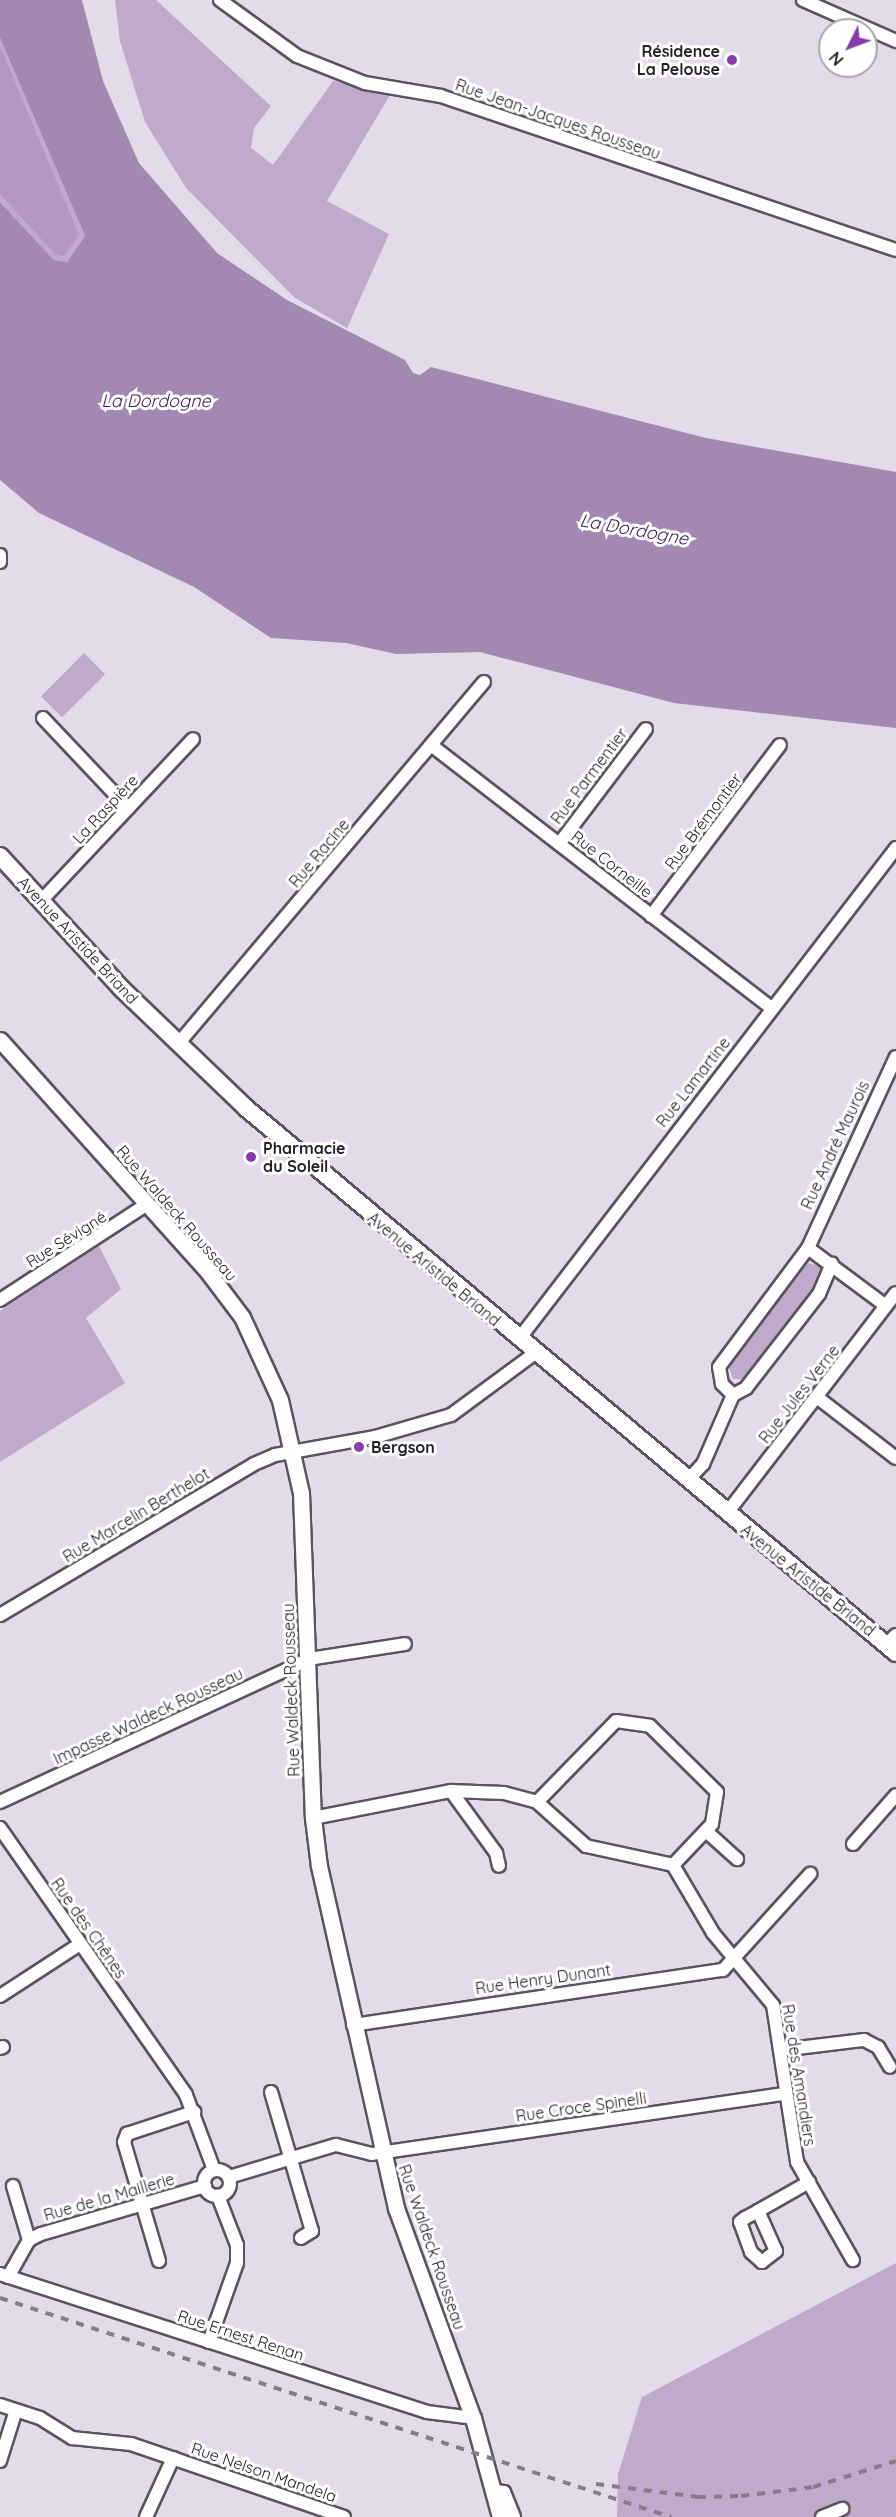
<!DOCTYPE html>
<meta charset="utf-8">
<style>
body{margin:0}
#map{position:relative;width:896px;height:2517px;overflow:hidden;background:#e4dbea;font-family:Quicksand,sans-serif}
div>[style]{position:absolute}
.green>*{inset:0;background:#c0aacb;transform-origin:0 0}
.forest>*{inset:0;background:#b398c1}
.water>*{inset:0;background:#a389b1}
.roads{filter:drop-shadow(2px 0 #5b535f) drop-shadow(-2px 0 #5b535f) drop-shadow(0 2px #5b535f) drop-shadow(0 -2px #5b535f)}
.minor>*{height:12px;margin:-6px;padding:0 6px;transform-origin:6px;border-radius:6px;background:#fff}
.minor>.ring{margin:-6px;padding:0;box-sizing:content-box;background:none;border:12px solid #fff;border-radius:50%}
.tertiary>*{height:15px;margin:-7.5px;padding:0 7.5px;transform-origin:7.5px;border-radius:7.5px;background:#fff}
.secondary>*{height:16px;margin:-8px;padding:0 8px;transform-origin:8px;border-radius:8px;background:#fff}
.rail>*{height:4px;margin-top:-2px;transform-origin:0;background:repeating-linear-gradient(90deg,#847d88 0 8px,transparent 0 16px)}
.dots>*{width:16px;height:16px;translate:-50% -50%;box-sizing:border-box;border:3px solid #fff;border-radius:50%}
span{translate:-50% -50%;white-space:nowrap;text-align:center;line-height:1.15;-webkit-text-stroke:6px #fff;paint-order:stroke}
.poi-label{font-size:16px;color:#262228;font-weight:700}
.right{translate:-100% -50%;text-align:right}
.left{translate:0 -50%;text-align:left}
.street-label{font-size:16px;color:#262228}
.water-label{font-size:18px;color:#462256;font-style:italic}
.north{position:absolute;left:818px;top:18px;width:60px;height:60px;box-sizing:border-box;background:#fff;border:2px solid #a8a7a9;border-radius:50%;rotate:228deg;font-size:16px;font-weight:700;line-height:24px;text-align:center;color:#262228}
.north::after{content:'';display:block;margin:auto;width:21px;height:27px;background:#893bab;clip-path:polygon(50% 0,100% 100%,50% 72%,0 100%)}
</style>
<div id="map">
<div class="green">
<div style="clip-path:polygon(115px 0,156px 0,271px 106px,254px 128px,251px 148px,273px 165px,333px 81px,390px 95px,327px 201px,389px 234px,347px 328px,295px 298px,186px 188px,145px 122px,120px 41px)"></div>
<div style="clip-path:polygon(0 38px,85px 236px,67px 262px,54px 260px,0 202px)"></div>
<div style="left:84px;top:653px;width:30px;height:61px;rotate:45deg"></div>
<div style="clip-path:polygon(99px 1246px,121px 1289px,86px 1318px,125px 1383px,0 1462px,0 1311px)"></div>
<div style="clip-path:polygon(808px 1263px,822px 1267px,823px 1277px,747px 1379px,733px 1379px,728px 1365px)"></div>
<div style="clip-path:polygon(896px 2263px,896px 2517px,617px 2517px,618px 2474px,642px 2397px)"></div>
</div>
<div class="forest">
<div style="clip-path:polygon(0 46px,79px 235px,64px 256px,55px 254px,0 194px)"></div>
</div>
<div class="water">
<div style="clip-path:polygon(0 0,82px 0,103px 81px,139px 163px,217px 253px,287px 300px,405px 360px,413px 373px,420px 375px,431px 367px,706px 438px,896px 472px,896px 728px,674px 703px,480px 652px,396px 654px,346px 643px,271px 638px,194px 587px,39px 513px,0 480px,0 202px,54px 260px,67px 262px,85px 236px,0 38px)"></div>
</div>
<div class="roads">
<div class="minor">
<div style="left:220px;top:0;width:95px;rotate:36deg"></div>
<div style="left:297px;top:56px;width:73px;rotate:21.7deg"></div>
<div style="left:365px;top:83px;width:77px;rotate:9.7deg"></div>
<div style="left:441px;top:96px;width:480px;rotate:18.7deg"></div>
<div style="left:803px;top:0;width:102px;rotate:23.8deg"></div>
<div style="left:0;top:555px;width:7px;rotate:90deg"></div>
<div style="left:43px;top:718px;width:124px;rotate:46.6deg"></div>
<div style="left:431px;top:745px;width:431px;rotate:37.7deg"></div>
<div style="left:559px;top:844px;width:144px;rotate:-52.9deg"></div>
<div style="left:41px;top:901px;width:222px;rotate:-46.8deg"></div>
<div style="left:651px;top:916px;width:214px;rotate:-53deg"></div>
<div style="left:178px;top:1044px;width:474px;rotate:-49.8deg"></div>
<div style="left:0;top:1300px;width:176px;rotate:-33.1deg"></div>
<div style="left:886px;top:1306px;width:97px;rotate:-143.4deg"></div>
<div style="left:808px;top:1248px;width:210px;rotate:-65.3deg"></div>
<div style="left:519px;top:1339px;width:619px;rotate:-52.48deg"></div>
<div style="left:733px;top:1395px;width:15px;rotate:-28deg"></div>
<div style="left:746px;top:1388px;width:119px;rotate:-52.2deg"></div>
<div style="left:819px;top:1294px;width:33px;rotate:-67deg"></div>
<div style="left:818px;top:1398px;width:98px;rotate:37.6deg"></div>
<div style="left:688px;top:1480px;width:22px;rotate:-47deg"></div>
<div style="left:703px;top:1464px;width:75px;rotate:-66.5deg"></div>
<div style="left:733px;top:1395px;width:16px;rotate:-135deg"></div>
<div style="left:722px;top:1384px;width:17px;rotate:-100deg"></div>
<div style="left:719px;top:1367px;width:149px;rotate:-53.2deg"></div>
<div style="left:727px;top:1513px;width:277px;rotate:-52.5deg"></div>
<div style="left:0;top:1615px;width:295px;rotate:-30.7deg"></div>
<div style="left:254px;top:1464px;width:23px;rotate:-23deg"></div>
<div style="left:275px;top:1455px;width:102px;rotate:-10.2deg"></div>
<div style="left:375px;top:1437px;width:79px;rotate:-16.1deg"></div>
<div style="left:451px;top:1415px;width:104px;rotate:-36.4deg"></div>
<div style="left:886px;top:1645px;width:14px;rotate:-45deg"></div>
<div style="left:451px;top:1791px;width:77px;rotate:54deg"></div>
<div style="left:496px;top:1853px;width:13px;rotate:77deg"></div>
<div style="left:0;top:1802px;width:340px;rotate:-24.8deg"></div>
<div style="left:309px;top:1659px;width:97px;rotate:-8.9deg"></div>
<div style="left:537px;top:1802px;width:113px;rotate:-45.7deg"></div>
<div style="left:616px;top:1721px;width:34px;rotate:8deg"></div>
<div style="left:650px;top:1726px;width:94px;rotate:44.6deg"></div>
<div style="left:717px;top:1792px;width:32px;rotate:99deg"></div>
<div style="left:712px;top:1824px;width:57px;rotate:133.6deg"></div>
<div style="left:313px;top:1818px;width:141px;rotate:-11.1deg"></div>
<div style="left:451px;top:1791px;width:53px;rotate:2.2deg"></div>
<div style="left:504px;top:1793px;width:34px;rotate:15deg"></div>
<div style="left:537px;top:1802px;width:66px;rotate:41.9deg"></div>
<div style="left:586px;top:1846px;width:89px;rotate:12.3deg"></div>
<div style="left:673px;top:1865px;width:79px;rotate:59.5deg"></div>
<div style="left:713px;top:1933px;width:94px;rotate:50.2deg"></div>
<div style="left:773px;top:2005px;width:159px;rotate:81.3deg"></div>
<div style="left:797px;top:2162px;width:113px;rotate:60.3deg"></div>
<div style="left:0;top:1828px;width:325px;rotate:55.1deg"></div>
<div style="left:186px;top:2095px;width:80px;rotate:69.5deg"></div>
<div style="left:706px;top:1831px;width:42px;rotate:42.1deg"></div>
<div style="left:853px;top:1844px;width:65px;rotate:-48.7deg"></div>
<div style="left:0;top:1996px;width:95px;rotate:-33deg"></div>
<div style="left:353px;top:2025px;width:374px;rotate:-8.5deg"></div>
<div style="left:723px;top:1970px;width:130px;rotate:-47.8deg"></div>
<div style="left:0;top:2048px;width:3px;rotate:-18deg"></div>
<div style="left:781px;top:2050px;width:84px;rotate:-6.9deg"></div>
<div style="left:864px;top:2040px;width:16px;rotate:27deg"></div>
<div style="left:878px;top:2047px;width:23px;rotate:59deg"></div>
<div style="left:271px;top:2092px;width:145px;rotate:73.6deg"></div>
<div style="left:312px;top:2231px;width:13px;rotate:148deg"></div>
<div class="ring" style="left:204px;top:2170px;width:14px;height:14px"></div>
<div style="left:229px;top:2177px;width:112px;rotate:-16.7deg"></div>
<div style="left:336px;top:2145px;width:37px;rotate:14deg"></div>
<div style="left:372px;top:2154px;width:417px;rotate:-8.3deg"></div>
<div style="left:13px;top:2186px;width:56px;rotate:73.5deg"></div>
<div style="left:758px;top:2211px;width:44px;rotate:65.8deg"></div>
<div style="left:776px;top:2251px;width:18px;rotate:142deg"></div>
<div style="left:762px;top:2262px;width:15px;rotate:-138deg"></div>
<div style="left:751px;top:2252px;width:32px;rotate:-110deg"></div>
<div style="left:740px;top:2222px;width:6px;rotate:-39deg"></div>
<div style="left:745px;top:2218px;width:15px;rotate:-28deg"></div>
<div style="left:758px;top:2211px;width:59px;rotate:-29.6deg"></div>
<div style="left:159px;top:2261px;width:124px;rotate:-106.4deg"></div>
<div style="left:124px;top:2142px;width:9px;rotate:-69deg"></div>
<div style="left:127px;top:2134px;width:71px;rotate:-18.2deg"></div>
<div style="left:0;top:2274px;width:449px;rotate:17.9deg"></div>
<div style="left:427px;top:2412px;width:46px;rotate:7.4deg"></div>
<div style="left:8px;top:2277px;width:43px;rotate:-60.4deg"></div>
<div style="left:29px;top:2240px;width:13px;rotate:-27deg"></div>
<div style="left:41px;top:2234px;width:171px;rotate:-16.3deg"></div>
<div style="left:209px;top:2342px;width:84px;rotate:-70.5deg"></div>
<div style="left:237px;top:2263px;width:18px;rotate:-90deg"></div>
<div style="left:237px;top:2245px;width:53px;rotate:-111.2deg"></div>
<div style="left:0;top:2405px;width:42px;rotate:18deg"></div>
<div style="left:40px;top:2418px;width:38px;rotate:32deg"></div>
<div style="left:72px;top:2438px;width:59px;rotate:5.8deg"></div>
<div style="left:131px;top:2444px;width:225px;rotate:18.9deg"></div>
<div style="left:0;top:2461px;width:53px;rotate:-72.6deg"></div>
<div style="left:495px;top:2491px;width:9px;rotate:6deg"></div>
<div style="left:504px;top:2492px;width:27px;rotate:68deg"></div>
<div style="left:146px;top:2517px;width:65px;rotate:-65.4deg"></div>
<div style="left:822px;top:2517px;width:22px;rotate:-22deg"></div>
</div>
<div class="tertiary">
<div style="left:0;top:1040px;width:312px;rotate:48.1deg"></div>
<div style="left:208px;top:1272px;width:56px;rotate:52.9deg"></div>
<div style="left:242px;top:1317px;width:91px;rotate:65.4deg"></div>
<div style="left:280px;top:1400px;width:95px;rotate:77.3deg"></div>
<div style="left:301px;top:1493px;width:325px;rotate:87.9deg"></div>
<div style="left:313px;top:1818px;width:48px;rotate:82.9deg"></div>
<div style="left:319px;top:1866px;width:351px;rotate:77.3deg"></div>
<div style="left:396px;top:2208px;width:224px;rotate:69.9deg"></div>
<div style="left:473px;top:2418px;width:103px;rotate:74.7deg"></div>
</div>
<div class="secondary">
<div style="left:0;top:856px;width:180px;rotate:47.5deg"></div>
<div style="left:122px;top:989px;width:172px;rotate:43.8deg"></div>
<div style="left:246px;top:1108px;width:848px;rotate:39.98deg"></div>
</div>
</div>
<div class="rail">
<div style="left:0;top:2298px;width:706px;rotate:18.08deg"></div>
<div style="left:596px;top:2484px;width:103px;rotate:7.3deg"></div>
<div style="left:698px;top:2497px;width:43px;rotate:-1.3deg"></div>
<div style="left:741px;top:2496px;width:73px;rotate:-7.1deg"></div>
<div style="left:813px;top:2487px;width:87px;rotate:-17.4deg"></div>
</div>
<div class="dots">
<div style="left:732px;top:60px;background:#893bab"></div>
<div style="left:251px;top:1157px;background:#893bab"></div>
<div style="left:359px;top:1447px;background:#893bab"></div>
</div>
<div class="poi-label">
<span class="right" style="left:720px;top:60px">Résidence<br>La Pelouse</span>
<span class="left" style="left:263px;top:1157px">Pharmacie<br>du Soleil</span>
<span class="left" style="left:371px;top:1447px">Bergson</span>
</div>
<div class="street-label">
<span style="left:558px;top:119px;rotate:19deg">Rue Jean-Jacques Rousseau</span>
<span style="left:589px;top:776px;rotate:-53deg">Rue Parmentier</span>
<span style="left:105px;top:809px;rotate:-47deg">La Raspière</span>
<span style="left:703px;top:821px;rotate:-53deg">Rue Brémontier</span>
<span style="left:319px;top:853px;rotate:-50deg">Rue Racine</span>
<span style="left:612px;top:864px;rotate:38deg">Rue Corneille</span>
<span style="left:78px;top:940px;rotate:47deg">Avenue Aristide Briand</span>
<span style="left:693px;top:1082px;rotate:-52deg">Rue Lamartine</span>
<span style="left:835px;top:1145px;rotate:-65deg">Rue André Maurois</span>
<span style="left:177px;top:1213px;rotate:49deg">Rue Waldeck Rousseau</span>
<span style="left:66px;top:1239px;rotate:-32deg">Rue Sévigné</span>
<span style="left:434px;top:1269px;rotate:40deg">Avenue Aristide Briand</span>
<span style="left:799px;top:1394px;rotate:-52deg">Rue Jules Verne</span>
<span style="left:136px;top:1515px;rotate:-31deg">Rue Marcelin Berthelot</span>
<span style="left:808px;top:1580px;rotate:39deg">Avenue Aristide Briand</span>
<span style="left:291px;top:1690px;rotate:-92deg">Rue Waldeck Rousseau</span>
<span style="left:148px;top:1716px;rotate:-25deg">Impasse Waldeck Rousseau</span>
<span style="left:89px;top:1928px;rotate:55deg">Rue des Chênes</span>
<span style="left:543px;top:1979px;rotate:-8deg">Rue Henry Dunant</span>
<span style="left:799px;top:2075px;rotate:81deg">Rue des Amandiers</span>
<span style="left:581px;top:2107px;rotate:-8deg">Rue Croce Spinelli</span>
<span style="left:109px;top:2197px;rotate:-16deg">Rue de la Maillerie</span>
<span style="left:432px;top:2247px;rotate:71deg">Rue Waldeck Rousseau</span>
<span style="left:241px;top:2335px;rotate:18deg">Rue Ernest Renan</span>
<span style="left:264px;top:2472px;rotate:19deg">Rue Nelson Mandela</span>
</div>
<div class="water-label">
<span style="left:156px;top:401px">La Dordogne</span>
<span style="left:634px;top:530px;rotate:10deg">La Dordogne</span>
</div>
<div class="north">N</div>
</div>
